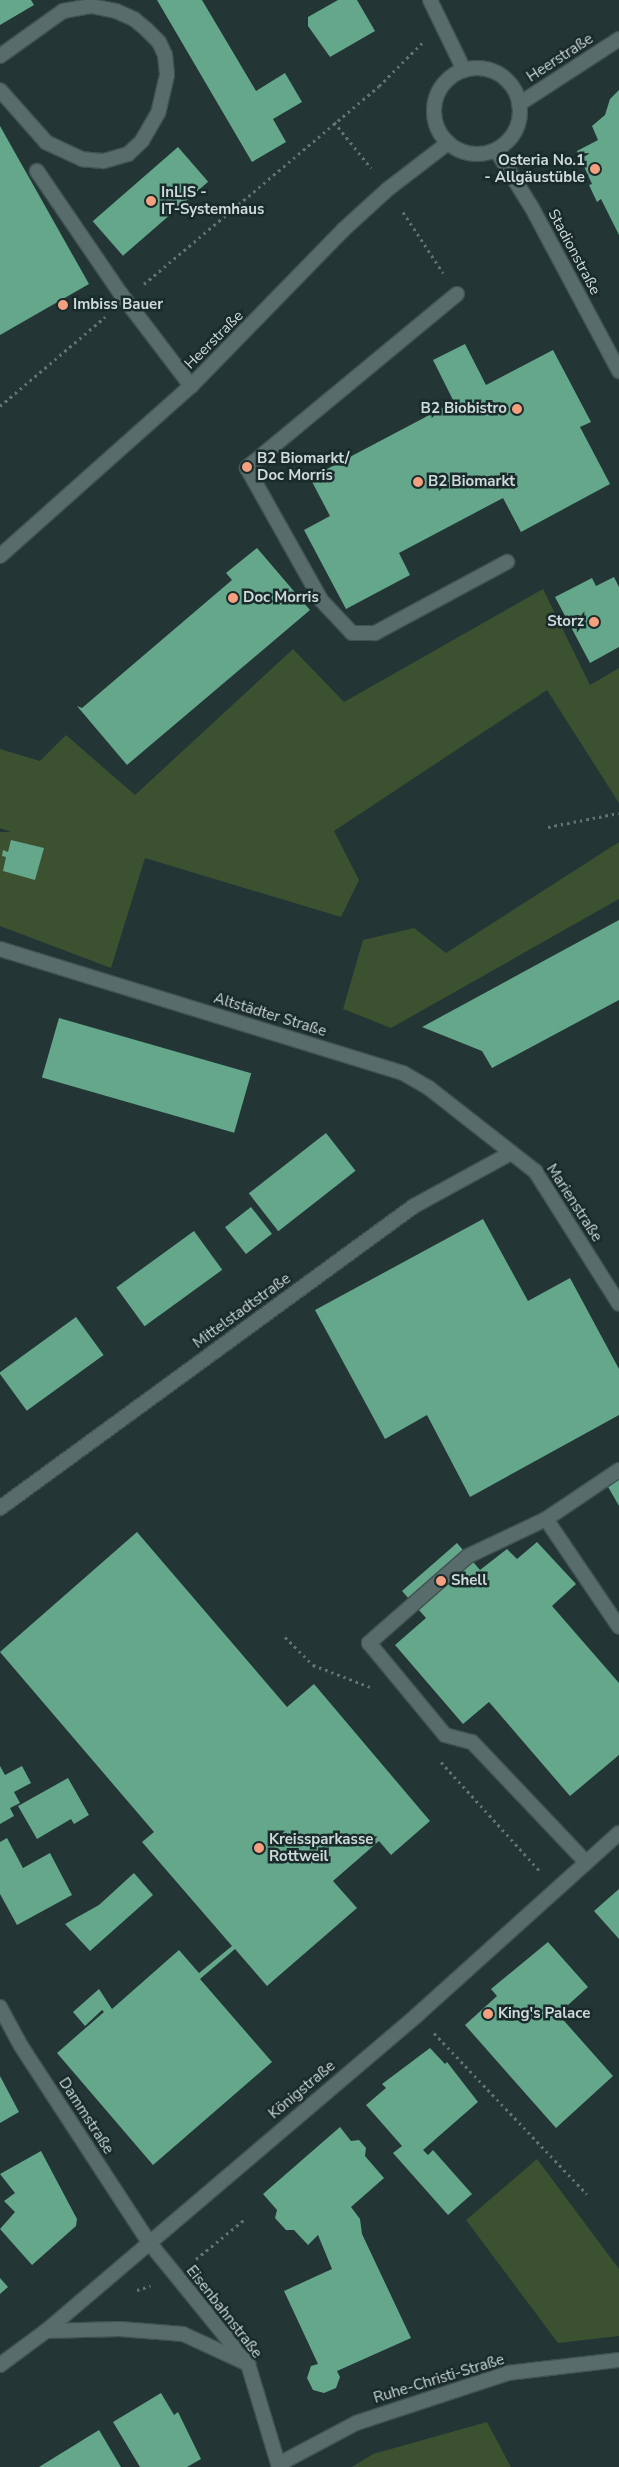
<!DOCTYPE html>
<meta charset="utf-8">
<style>
body{margin:0}
#map{position:relative;width:619px;height:2467px;overflow:hidden;background:#233535;font-family:"Nunito Sans",sans-serif}
div>[style]{position:absolute}
.green>*{inset:0;background:#3c5130}
.building>*{inset:0;background:#64a78b;transform-origin:0 0}
.path>*{height:3px;margin-top:-1.5px;transform-origin:0;background:repeating-linear-gradient(90deg,#637272 0 2.5px,transparent 0 6.5px)}
.roads{filter:drop-shadow(1px 0 #425252) drop-shadow(-1px 0 #425252) drop-shadow(0 1px #425252) drop-shadow(0 -1px #425252)}
.service>*{height:14px;margin:-7px;padding:0 7px;transform-origin:7px;border-radius:7px;background:#586c6c}
.minor>*{height:14px;margin:-7px;padding:0 7px;transform-origin:7px;border-radius:7px;background:#586c6c}
.tertiary>*{height:14px;margin:-7px;padding:0 7px;transform-origin:7px;border-radius:7px;background:#586c6c}
.tertiary>.ring{margin:-7px;padding:0;box-sizing:content-box;background:none;border:14px solid #586c6c;border-radius:50%}
.dots>*{width:14px;height:14px;translate:-50% -50%;box-sizing:border-box;border:2px solid #192b2b;border-radius:50%}
span{translate:-50% -50%;white-space:nowrap;text-align:center;line-height:1.15;-webkit-text-stroke:5px #192b2b;paint-order:stroke}
.street-label{font-size:15px;color:#cfdada}
.poi-label{font-size:15px;color:#cfdada;font-weight:700}
.right{translate:-100% -50%;text-align:right}
.left{translate:0 -50%;text-align:left}
</style>
<div id="map">
<div class="green">
<div style="clip-path:polygon(543px 589px,590px 685px,619px 668px,619px 803px,547px 690px,334px 831px,359px 880px,341px 917px,145px 858px,111px 968px,0 926px,0 832px,11px 832px,0 828px,0 749px,40px 761px,66px 735px,135px 795px,293px 649px,344px 702px)"></div>
<div style="clip-path:polygon(619px 842px,619px 899px,391px 1028px,343px 1009px,363px 940px,414px 928px,446px 953px)"></div>
<div style="clip-path:polygon(537px 2159px,619px 2269px,619px 2336px,558px 2343px,466px 2220px)"></div>
<div style="clip-path:polygon(487px 2422px,511px 2467px,352px 2467px,373px 2454px)"></div>
</div>
<div class="building">
<div style="clip-path:polygon(0 0,31px 0,34px 5px,0 25px)"></div>
<div style="clip-path:polygon(157px 0,202px 0,256px 91px,285px 73px,302px 102px,273px 119px,286px 142px,252px 162px)"></div>
<div style="clip-path:polygon(338px 0,357px 0,375px 31px,330px 57px,308px 26px,308px 17px)"></div>
<div style="clip-path:polygon(619px 90px,619px 235px,601px 199px,597px 202px,589px 185px,592px 184px,577px 151px,598px 140px,592px 126px,605px 115px,610px 99px)"></div>
<div style="clip-path:polygon(0 126px,89px 284px,0 335px)"></div>
<div style="left:178px;top:147px;width:46px;height:113px;rotate:49deg"></div>
<div style="clip-path:polygon(465px 344px,486px 385px,553px 350px,591px 422px,580px 427px,610px 484px,521px 532px,503px 498px,399px 553px,410px 575px,346px 609px,304px 530px,330px 516px,310px 478px,454px 402px,433px 360px)"></div>
<div style="clip-path:polygon(257px 548px,310px 610px,127px 765px,77px 706px,82px 708px,232px 580px,226px 573px)"></div>
<div style="clip-path:polygon(614px 577px,619px 587px,619px 647px,590px 663px,555px 597px,592px 578px,596px 586px)"></div>
<div style="clip-path:polygon(11px 840px,44px 848px,35px 880px,3px 871px,6px 857px,2px 856px,3px 850px,8px 852px)"></div>
<div style="clip-path:polygon(619px 920px,619px 1000px,492px 1068px,482px 1051px,422px 1027px)"></div>
<div style="left:59px;top:1018px;width:200px;height:62px;rotate:16deg"></div>
<div style="left:326px;top:1133px;width:48px;height:98px;rotate:52deg"></div>
<div style="left:251px;top:1207px;width:34px;height:33px;rotate:52deg"></div>
<div style="clip-path:polygon(483px 1219px,528px 1301px,570px 1278px,619px 1369px,619px 1415px,470px 1497px,427px 1415px,385px 1439px,315px 1310px)"></div>
<div style="left:194px;top:1231px;width:48px;height:96px;rotate:54deg"></div>
<div style="left:76px;top:1317px;width:47px;height:95px;rotate:54deg"></div>
<div style="clip-path:polygon(619px 1479px,619px 1506px,607px 1485px)"></div>
<div style="clip-path:polygon(137px 1532px,287px 1707px,314px 1684px,430px 1821px,391px 1855px,379px 1841px,333px 1881px,357px 1908px,267px 1986px,235px 1949px,200px 1979px,272px 2062px,153px 2165px,57px 2053px,104px 2012px,102px 2010px,85px 2026px,73px 2012px,99px 1989px,112px 2009px,179px 1950px,199px 1973px,232px 1946px,142px 1842px,154px 1832px,0 1652px)"></div>
<div style="clip-path:polygon(537px 1542px,576px 1584px,552px 1606px,619px 1683px,619px 1755px,570px 1796px,489px 1702px,463px 1724px,395px 1645px,426px 1618px,402px 1591px,457px 1543px,480px 1570px,507px 1549px,517px 1559px)"></div>
<div style="clip-path:polygon(0 1766px,5px 1775px,22px 1766px,31px 1783px,14px 1792px,20px 1803px,10px 1808px,14px 1816px,0 1824px)"></div>
<div style="clip-path:polygon(68px 1778px,89px 1815px,74px 1824px,71px 1819px,37px 1839px,18px 1806px)"></div>
<div style="clip-path:polygon(7px 1838px,23px 1868px,50px 1853px,72px 1895px,17px 1925px,0 1894px,0 1842px)"></div>
<div style="clip-path:polygon(134px 1873px,153px 1895px,90px 1951px,65px 1924px,99px 1905px)"></div>
<div style="clip-path:polygon(619px 1889px,619px 1939px,594px 1911px)"></div>
<div style="clip-path:polygon(548px 1942px,588px 1987px,558px 2014px,613px 2076px,556px 2128px,465px 2025px,497px 1996px,491px 1989px)"></div>
<div style="clip-path:polygon(430px 2048px,445px 2064px,447px 2062px,478px 2102px,423px 2150px,428px 2155px,433px 2150px,472px 2194px,448px 2215px,393px 2153px,402px 2146px,366px 2105px,386px 2088px,382px 2084px)"></div>
<div style="clip-path:polygon(0 2076px,19px 2112px,0 2123px)"></div>
<div style="clip-path:polygon(340px 2127px,351px 2141px,359px 2140px,366px 2148px,365px 2156px,384px 2178px,351px 2207px,360px 2219px,362px 2234px,411px 2338px,337px 2371px,340px 2377px,336px 2388px,324px 2393px,313px 2390px,307px 2378px,311px 2366px,318px 2364px,284px 2291px,332px 2269px,318px 2235px,308px 2245px,294px 2230px,286px 2230px,275px 2218px,277px 2210px,263px 2194px)"></div>
<div style="clip-path:polygon(41px 2151px,77px 2219px,76px 2226px,32px 2265px,0 2229px,15px 2212px,4px 2201px,15px 2193px,0 2174px)"></div>
<div style="clip-path:polygon(0 2278px,8px 2287px,0 2294px)"></div>
<div style="clip-path:polygon(161px 2393px,174px 2415px,178px 2412px,201px 2459px,187px 2467px,140px 2467px,113px 2422px)"></div>
<div style="clip-path:polygon(99px 2430px,121px 2467px,39px 2467px)"></div>
</div>
<div class="path">
<div style="left:334px;top:122px;width:59px;rotate:51.2deg"></div>
<div style="left:403px;top:212px;width:73px;rotate:56.7deg"></div>
<div style="left:144px;top:284px;width:307px;rotate:-40.1deg"></div>
<div style="left:379px;top:86px;width:62px;rotate:-45deg"></div>
<div style="left:0;top:406px;width:138px;rotate:-40.3deg"></div>
<div style="left:548px;top:827px;width:72px;rotate:-11.2deg"></div>
<div style="left:285px;top:1637px;width:40px;rotate:45deg"></div>
<div style="left:313px;top:1665px;width:61px;rotate:21.1deg"></div>
<div style="left:441px;top:1762px;width:146px;rotate:47.8deg"></div>
<div style="left:434px;top:2033px;width:222px;rotate:46.5deg"></div>
<div style="left:196px;top:2259px;width:63px;rotate:-39.2deg"></div>
<div style="left:137px;top:2290px;width:14px;rotate:-17deg"></div>
</div>
<div class="roads">
<div class="service">
<div style="left:0;top:56px;width:77px;rotate:-35.5deg"></div>
<div style="left:63px;top:11px;width:28px;rotate:-10deg"></div>
<div style="left:91px;top:6px;width:25px;rotate:11deg"></div>
<div style="left:116px;top:11px;width:20px;rotate:24deg"></div>
<div style="left:134px;top:19px;width:17px;rotate:40deg"></div>
<div style="left:147px;top:30px;width:17px;rotate:45deg"></div>
<div style="left:159px;top:42px;width:14px;rotate:65deg"></div>
<div style="left:165px;top:55px;width:20px;rotate:84deg"></div>
<div style="left:167px;top:75px;width:39px;rotate:103deg"></div>
<div style="left:158px;top:113px;width:32px;rotate:120deg"></div>
<div style="left:142px;top:141px;width:19px;rotate:137deg"></div>
<div style="left:128px;top:154px;width:26px;rotate:164deg"></div>
<div style="left:103px;top:161px;width:21px;rotate:-175deg"></div>
<div style="left:82px;top:159px;width:40px;rotate:-155deg"></div>
<div style="left:46px;top:142px;width:69px;rotate:-131.5deg"></div>
<div style="left:37px;top:171px;width:149px;rotate:55.7deg"></div>
<div style="left:121px;top:294px;width:116px;rotate:52.7deg"></div>
<div style="left:457px;top:294px;width:273px;rotate:140.4deg"></div>
<div style="left:247px;top:468px;width:151px;rotate:60.7deg"></div>
<div style="left:321px;top:600px;width:45px;rotate:46.8deg"></div>
<div style="left:352px;top:633px;width:23px"></div>
<div style="left:375px;top:633px;width:150px;rotate:-28.3deg"></div>
<div style="left:619px;top:1470px;width:88px;rotate:146.1deg"></div>
<div style="left:546px;top:1519px;width:130px;rotate:55.9deg"></div>
<div style="left:546px;top:1519px;width:86px;rotate:154.6deg"></div>
<div style="left:468px;top:1556px;width:132px;rotate:138.7deg"></div>
<div style="left:369px;top:1643px;width:119px;rotate:50.4deg"></div>
<div style="left:445px;top:1735px;width:28px;rotate:15deg"></div>
<div style="left:472px;top:1742px;width:166px;rotate:46.5deg"></div>
</div>
<div class="minor">
<div style="left:519px;top:104px;width:119px;rotate:-33deg"></div>
<div style="left:0;top:556px;width:256px;rotate:-41.7deg"></div>
<div style="left:191px;top:386px;width:218px;rotate:-45.7deg"></div>
<div style="left:343px;top:230px;width:61px;rotate:-42.3deg"></div>
<div style="left:388px;top:189px;width:76px;rotate:-37.5deg"></div>
<div style="left:0;top:949px;width:422px;rotate:17.1deg"></div>
<div style="left:403px;top:1073px;width:30px;rotate:30deg"></div>
<div style="left:429px;top:1088px;width:135px;rotate:38.1deg"></div>
<div style="left:535px;top:1171px;width:157px;rotate:57.7deg"></div>
<div style="left:0;top:1508px;width:512px;rotate:-36.11deg"></div>
<div style="left:414px;top:1206px;width:111px;rotate:-28.7deg"></div>
<div style="left:0;top:2007px;width:44px;rotate:61.7deg"></div>
<div style="left:21px;top:2046px;width:233px;rotate:56.9deg"></div>
<div style="left:148px;top:2241px;width:159px;rotate:50.9deg"></div>
<div style="left:248px;top:2364px;width:108px;rotate:73.2deg"></div>
<div style="left:279px;top:2464px;width:87px;rotate:-28deg"></div>
<div style="left:356px;top:2423px;width:160px;rotate:-18.2deg"></div>
<div style="left:508px;top:2373px;width:112px;rotate:-6.7deg"></div>
</div>
<div class="tertiary">
<div style="left:430px;top:0;width:78px;rotate:64.1deg"></div>
<div class="ring" style="left:434px;top:68px;width:72px;height:72px"></div>
<div style="left:496px;top:150px;width:68px;rotate:58.2deg"></div>
<div style="left:532px;top:208px;width:185px;rotate:61.9deg"></div>
<div style="left:46px;top:2331px;width:74px;rotate:-1.5deg"></div>
<div style="left:120px;top:2329px;width:63px;rotate:4.5deg"></div>
<div style="left:183px;top:2334px;width:72px;rotate:24.8deg"></div>
<div style="left:0;top:2365px;width:57px;rotate:-36.5deg"></div>
<div style="left:46px;top:2331px;width:487px;rotate:-40.4deg"></div>
<div style="left:417px;top:2015px;width:272px;rotate:-42deg"></div>
</div>
</div>
<div class="dots">
<div style="left:595px;top:169px;background:#f3a081"></div>
<div style="left:151px;top:201px;background:#f3a081"></div>
<div style="left:63px;top:305px;background:#f3a081"></div>
<div style="left:517px;top:409px;background:#f3a081"></div>
<div style="left:247px;top:467px;background:#f3a081"></div>
<div style="left:418px;top:482px;background:#f3a081"></div>
<div style="left:233px;top:598px;background:#f3a081"></div>
<div style="left:594px;top:622px;background:#f3a081"></div>
<div style="left:441px;top:1581px;background:#f3a081"></div>
<div style="left:259px;top:1848px;background:#f3a081"></div>
<div style="left:488px;top:2014px;background:#f3a081"></div>
</div>
<div class="street-label">
<span style="left:560px;top:58px;rotate:-33deg">Heerstraße</span>
<span style="left:574px;top:252px;rotate:62deg">Stadionstraße</span>
<span style="left:214px;top:340px;rotate:-45deg">Heerstraße</span>
<span style="left:270px;top:1015px;rotate:17deg">Altstädter Straße</span>
<span style="left:574px;top:1203px;rotate:57deg">Marienstraße</span>
<span style="left:242px;top:1311px;rotate:-36deg">Mittelstadtstraße</span>
<span style="left:302px;top:2090px;rotate:-40deg">Königstraße</span>
<span style="left:86px;top:2116px;rotate:57deg">Dammstraße</span>
<span style="left:224px;top:2312px;rotate:52deg">Eisenbahnstraße</span>
<span style="left:439px;top:2379px;rotate:-17deg">Ruhe-Christi-Straße</span>
</div>
<div class="poi-label">
<span class="right" style="left:585px;top:169px">Osteria No.1<br>- Allgäustüble</span>
<span class="left" style="left:161px;top:201px">InLIS -<br>IT-Systemhaus</span>
<span class="left" style="left:73px;top:305px">Imbiss Bauer</span>
<span class="right" style="left:507px;top:409px">B2 Biobistro</span>
<span class="left" style="left:257px;top:467px">B2 Biomarkt/<br>Doc Morris</span>
<span class="left" style="left:428px;top:482px">B2 Biomarkt</span>
<span class="left" style="left:243px;top:598px">Doc Morris</span>
<span class="right" style="left:584px;top:622px">Storz</span>
<span class="left" style="left:451px;top:1581px">Shell</span>
<span class="left" style="left:269px;top:1848px">Kreissparkasse<br>Rottweil</span>
<span class="left" style="left:498px;top:2014px">King's Palace</span>
</div>
</div>
